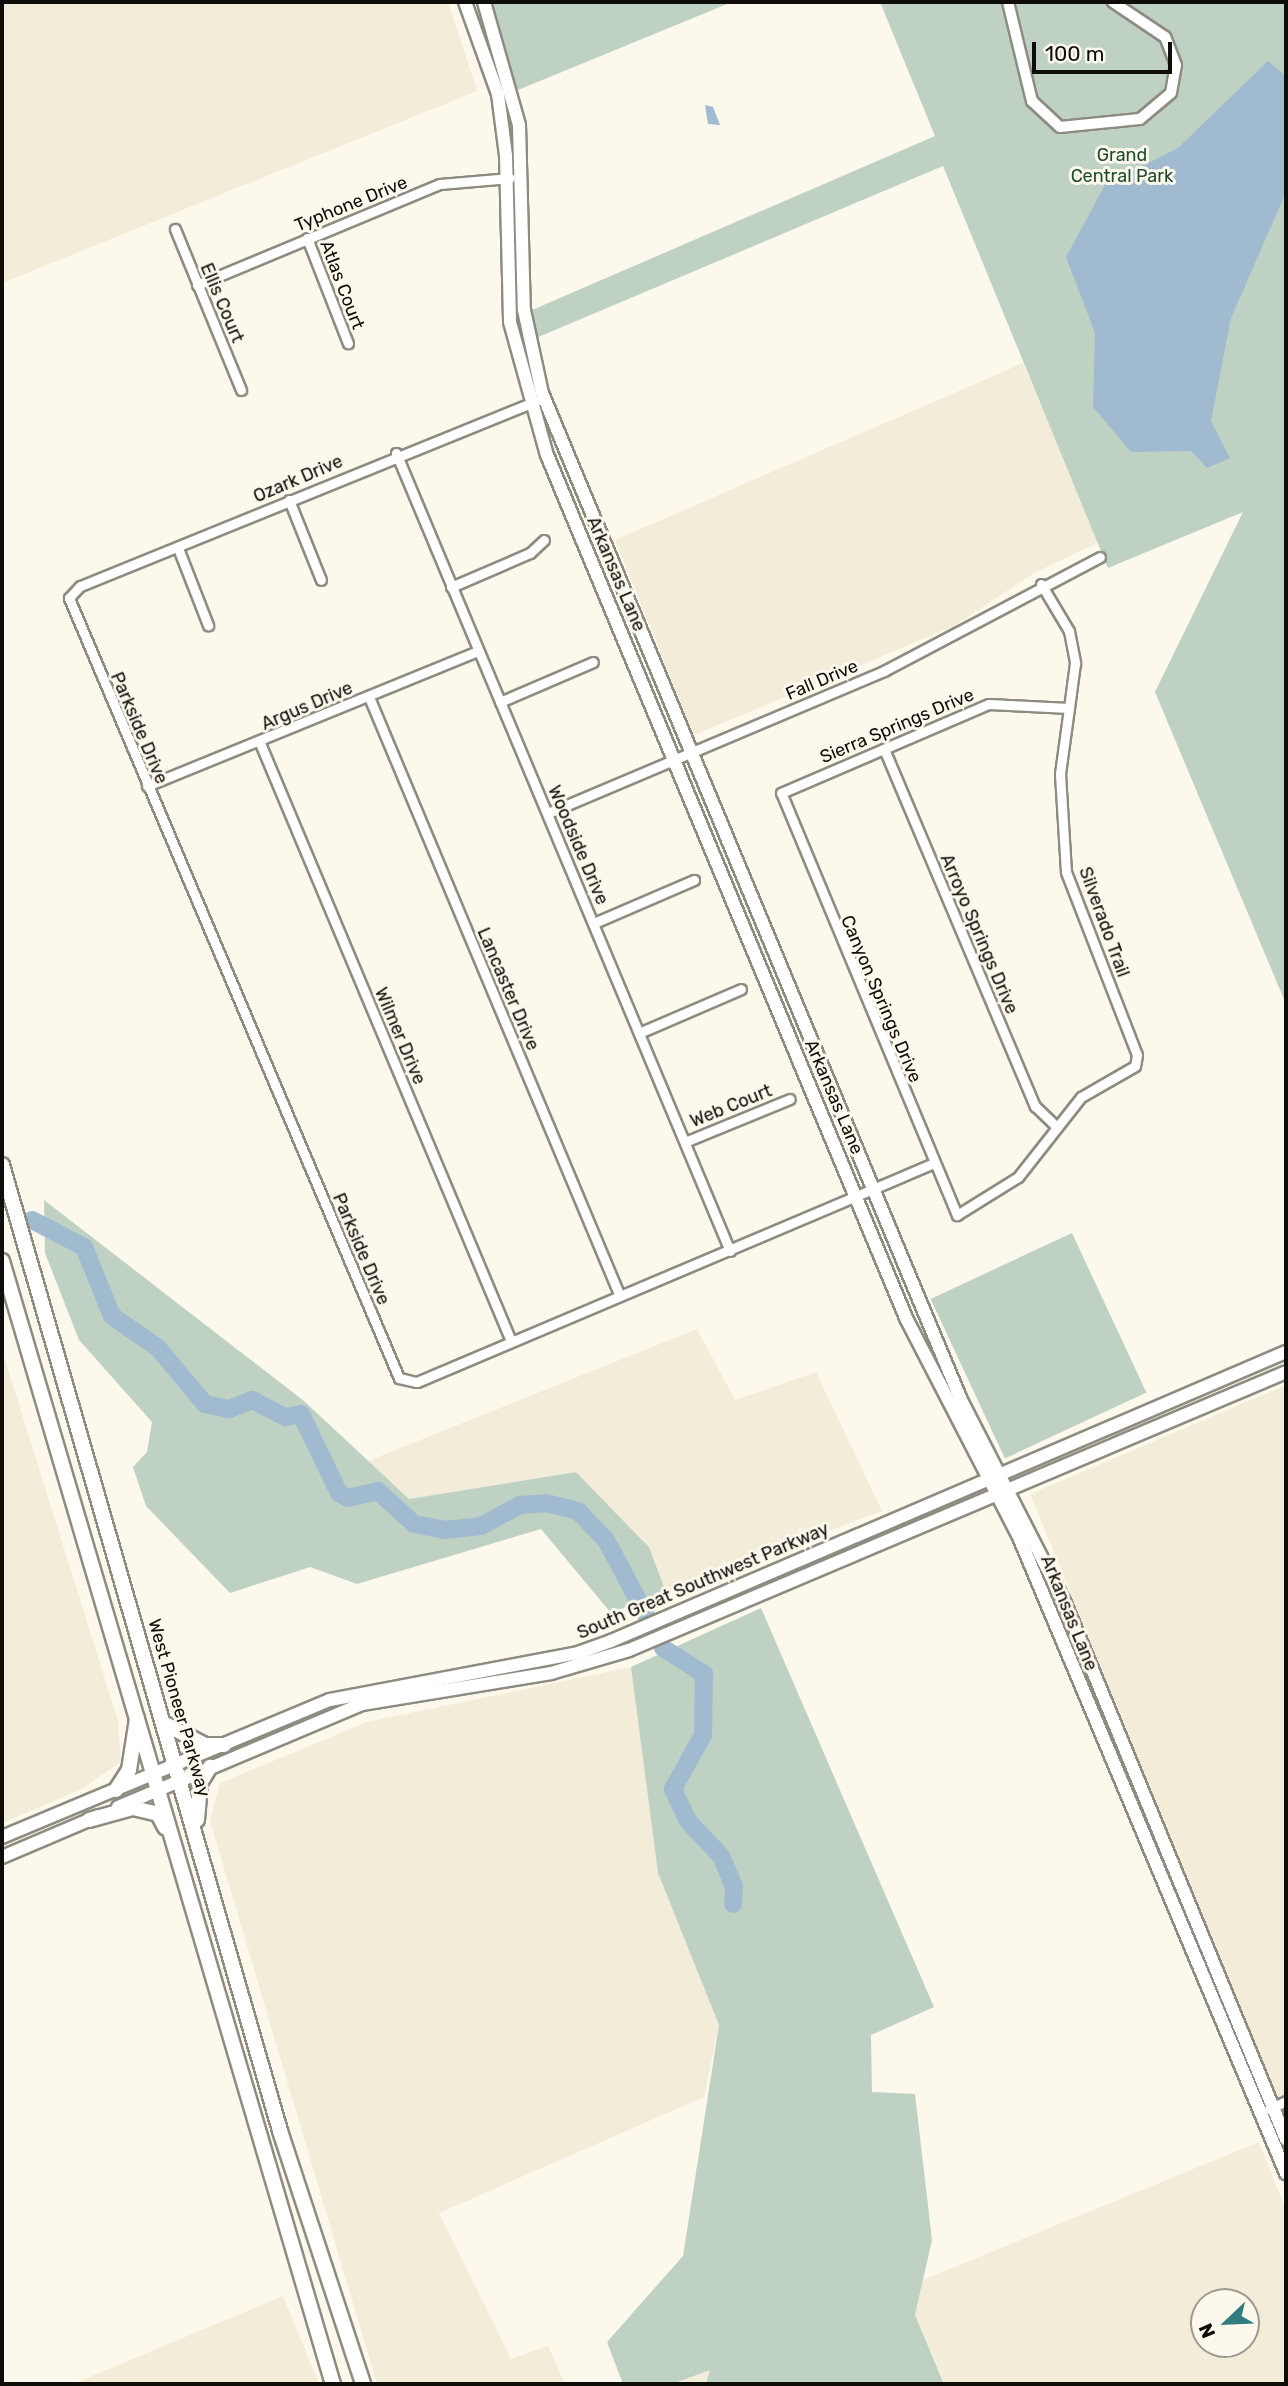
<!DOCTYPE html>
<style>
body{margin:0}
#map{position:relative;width:1288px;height:2386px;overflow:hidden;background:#fcf8ec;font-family:Rubik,sans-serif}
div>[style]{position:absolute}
.built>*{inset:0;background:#f2ecd9}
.green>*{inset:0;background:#bed1c3;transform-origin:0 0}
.water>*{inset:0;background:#a0bad0}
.river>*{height:18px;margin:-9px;padding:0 9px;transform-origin:9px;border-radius:9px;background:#a0bad0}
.roads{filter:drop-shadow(2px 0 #8e8b80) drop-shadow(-2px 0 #8e8b80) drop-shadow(0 2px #8e8b80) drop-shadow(0 -2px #8e8b80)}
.minor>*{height:9px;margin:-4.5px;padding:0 4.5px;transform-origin:4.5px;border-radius:4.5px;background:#fff}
.tertiary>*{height:10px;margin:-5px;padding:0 5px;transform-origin:5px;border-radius:5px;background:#fff}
.secondary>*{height:12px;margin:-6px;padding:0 6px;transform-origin:6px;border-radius:6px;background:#fff}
.primary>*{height:14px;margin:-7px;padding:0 7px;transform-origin:7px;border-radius:7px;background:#fff}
span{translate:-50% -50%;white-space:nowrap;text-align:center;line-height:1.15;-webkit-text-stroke:6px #fcf8ec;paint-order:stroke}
.park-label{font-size:18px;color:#1e4b2d}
.street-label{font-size:18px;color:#0e0d09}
.frame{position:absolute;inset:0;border:4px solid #0e0d09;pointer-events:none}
.north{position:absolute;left:1190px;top:2288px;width:70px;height:70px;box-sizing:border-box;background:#fcf8ec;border:2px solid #9d9a91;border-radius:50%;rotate:247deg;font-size:19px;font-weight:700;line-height:28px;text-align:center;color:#0e0d09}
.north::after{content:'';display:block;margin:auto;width:24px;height:32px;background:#327b7f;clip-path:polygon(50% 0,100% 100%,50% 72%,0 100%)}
.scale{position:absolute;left:1032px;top:42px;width:140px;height:32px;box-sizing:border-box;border:4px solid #0e0d09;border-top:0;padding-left:9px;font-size:21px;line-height:24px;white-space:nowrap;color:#0e0d09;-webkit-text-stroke:5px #fcf8ec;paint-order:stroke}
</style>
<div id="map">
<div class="built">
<div style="clip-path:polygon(2px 2px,448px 2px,477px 91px,2px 283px)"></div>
<div style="clip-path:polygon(1023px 363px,1099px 542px,1034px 573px,954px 626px,694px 735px,615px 540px)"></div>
<div style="clip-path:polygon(697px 1329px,735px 1400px,816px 1372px,882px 1511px,666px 1592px,649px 1546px,576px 1472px,409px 1499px,368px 1461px)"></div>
<div style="clip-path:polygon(2px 1350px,118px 1721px,121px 1762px,80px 1790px,2px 1823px)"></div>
<div style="clip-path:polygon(1286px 1385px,1286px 2119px,1030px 1494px)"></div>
<div style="clip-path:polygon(631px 1667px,658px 1873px,719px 2025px,704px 2097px,439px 2213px,511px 2359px,548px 2346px,565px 2384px,377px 2384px,210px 1821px,220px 1783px,367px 1722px)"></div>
<div style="clip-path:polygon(evenodd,1259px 2142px,1286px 2210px,1286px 2384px,945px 2384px,915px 2315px,923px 2280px,1259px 2142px,1204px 2302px,1246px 2302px,1246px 2344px,1204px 2344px,1204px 2302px)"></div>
<div style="clip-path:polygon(283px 2296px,319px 2384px,73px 2384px)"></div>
<div style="clip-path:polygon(711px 2369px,706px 2384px,672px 2384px)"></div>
</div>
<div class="green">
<div style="clip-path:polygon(488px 2px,732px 2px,518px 90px)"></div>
<div style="clip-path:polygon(880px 2px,1286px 2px,1286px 1004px,1155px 692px,1243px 512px,1108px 568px,943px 166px,536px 338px,532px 310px,935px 136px)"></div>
<div style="clip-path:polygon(44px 1200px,304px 1401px,409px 1499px,576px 1472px,649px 1547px,666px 1592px,611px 1613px,541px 1529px,357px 1584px,310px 1567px,230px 1593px,146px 1506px,133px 1467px,147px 1452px,152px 1422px,79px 1340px,45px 1253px)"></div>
<div style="left:1072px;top:1233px;width:176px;height:156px;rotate:65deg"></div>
<div style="clip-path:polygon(761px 1608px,934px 2007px,871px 2035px,872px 2092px,915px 2094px,932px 2240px,915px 2315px,944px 2384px,706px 2384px,710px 2370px,672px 2384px,623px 2384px,607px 2342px,683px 2256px,719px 2025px,658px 1873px,631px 1667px)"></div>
</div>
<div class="water">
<div style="clip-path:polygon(1268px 61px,1286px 76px,1286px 192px,1231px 318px,1211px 421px,1230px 458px,1207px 468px,1191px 451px,1131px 452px,1093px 407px,1095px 333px,1066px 257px,1105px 185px,1178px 148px)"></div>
<div style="clip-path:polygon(705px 105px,713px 107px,720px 125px,708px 124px)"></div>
</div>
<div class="river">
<div style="left:32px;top:1220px;width:59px;rotate:27.4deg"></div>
<div style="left:84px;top:1247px;width:74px;rotate:67.9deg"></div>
<div style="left:112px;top:1316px;width:56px;rotate:34.8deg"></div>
<div style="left:158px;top:1348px;width:73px;rotate:50deg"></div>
<div style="left:205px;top:1404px;width:25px;rotate:12deg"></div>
<div style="left:229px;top:1409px;width:25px;rotate:-21deg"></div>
<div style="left:252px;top:1400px;width:38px;rotate:27deg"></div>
<div style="left:286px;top:1417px;width:15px;rotate:-11deg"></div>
<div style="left:301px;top:1414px;width:88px;rotate:64.3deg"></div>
<div style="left:339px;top:1493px;width:10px;rotate:29deg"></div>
<div style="left:348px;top:1498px;width:31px;rotate:-13deg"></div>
<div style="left:378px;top:1491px;width:49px;rotate:42.5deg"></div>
<div style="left:414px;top:1524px;width:31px;rotate:11deg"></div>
<div style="left:444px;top:1530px;width:37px;rotate:-6deg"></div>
<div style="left:481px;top:1526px;width:44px;rotate:-28.3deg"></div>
<div style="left:520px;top:1505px;width:26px;rotate:-4deg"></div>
<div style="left:546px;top:1503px;width:33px;rotate:14deg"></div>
<div style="left:578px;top:1511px;width:40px;rotate:46deg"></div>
<div style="left:606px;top:1540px;width:89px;rotate:62deg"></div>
<div style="left:663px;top:1648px;width:49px;rotate:32.4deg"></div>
<div style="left:704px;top:1674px;width:61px;rotate:90.9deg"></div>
<div style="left:703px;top:1735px;width:62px;rotate:119.1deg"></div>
<div style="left:673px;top:1789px;width:35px;rotate:65deg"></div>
<div style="left:688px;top:1821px;width:48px;rotate:46.7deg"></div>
<div style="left:721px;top:1856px;width:33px;rotate:67deg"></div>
<div style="left:734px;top:1886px;width:18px;rotate:93deg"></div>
</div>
<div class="roads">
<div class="minor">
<div style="left:175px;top:229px;width:174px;rotate:67.7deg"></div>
<div style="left:307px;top:238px;width:113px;rotate:68.7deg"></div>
<div style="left:197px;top:285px;width:263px;rotate:-22.6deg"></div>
<div style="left:440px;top:184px;width:70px;rotate:-4.9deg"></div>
<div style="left:536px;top:401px;width:492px;rotate:157.9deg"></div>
<div style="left:80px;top:586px;width:16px;rotate:133deg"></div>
<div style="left:69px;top:598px;width:847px;rotate:67.07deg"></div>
<div style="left:399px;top:1378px;width:18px;rotate:13deg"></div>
<div style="left:417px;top:1382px;width:561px;rotate:-22.96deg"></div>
<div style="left:396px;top:453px;width:865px;rotate:67.29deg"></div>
<div style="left:289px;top:500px;width:86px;rotate:68.2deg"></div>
<div style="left:178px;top:548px;width:83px;rotate:68.7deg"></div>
<div style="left:1041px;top:584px;width:55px;rotate:59.2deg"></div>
<div style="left:1069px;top:631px;width:33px;rotate:79deg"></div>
<div style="left:1075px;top:663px;width:45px;rotate:97.6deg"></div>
<div style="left:1069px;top:708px;width:67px;rotate:97.8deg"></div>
<div style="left:1060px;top:774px;width:98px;rotate:86.5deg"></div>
<div style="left:1066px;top:872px;width:196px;rotate:68.8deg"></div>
<div style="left:1137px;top:1055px;width:11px;rotate:100deg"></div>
<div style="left:1135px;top:1066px;width:62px;rotate:150.1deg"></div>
<div style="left:1081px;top:1097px;width:102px;rotate:128.2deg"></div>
<div style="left:1018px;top:1177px;width:72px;rotate:148.1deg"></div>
<div style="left:957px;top:1215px;width:457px;rotate:-112.6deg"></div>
<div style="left:781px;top:793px;width:226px;rotate:-23.2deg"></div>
<div style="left:989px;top:704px;width:80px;rotate:2.9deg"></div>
<div style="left:451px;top:587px;width:86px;rotate:-23.3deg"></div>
<div style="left:530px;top:553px;width:19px;rotate:-43deg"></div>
<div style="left:369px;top:697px;width:647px;rotate:67.28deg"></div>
<div style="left:500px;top:702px;width:101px;rotate:-23.3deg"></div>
<div style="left:260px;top:743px;width:649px;rotate:67.23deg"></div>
<div style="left:884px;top:749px;width:388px;rotate:67.1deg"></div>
<div style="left:1035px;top:1106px;width:28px;rotate:44deg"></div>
<div style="left:147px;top:786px;width:357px;rotate:-22.2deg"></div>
<div style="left:548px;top:813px;width:365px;rotate:-22.9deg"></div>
<div style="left:884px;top:671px;width:244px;rotate:-27.8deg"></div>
<div style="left:594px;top:923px;width:109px;rotate:-23.3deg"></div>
<div style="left:639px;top:1033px;width:111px;rotate:-23.3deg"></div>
<div style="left:685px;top:1142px;width:113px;rotate:-22.3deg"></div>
<div style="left:1269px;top:2109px;width:19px;rotate:-25deg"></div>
</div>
<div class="tertiary">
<div style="left:1008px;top:2px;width:102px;rotate:76.4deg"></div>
<div style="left:1032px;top:101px;width:38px;rotate:43deg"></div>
<div style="left:1060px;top:127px;width:80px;rotate:-5.7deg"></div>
<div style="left:1140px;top:119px;width:40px;rotate:-40deg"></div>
<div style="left:1171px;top:93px;width:28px;rotate:-80deg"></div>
<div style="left:1176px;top:65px;width:30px;rotate:-111deg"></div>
<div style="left:1165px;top:37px;width:63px;rotate:-146.1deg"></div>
</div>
<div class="secondary">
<div style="left:465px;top:2px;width:98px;rotate:70.3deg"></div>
<div style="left:498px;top:94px;width:63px;rotate:82.6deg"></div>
<div style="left:506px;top:156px;width:166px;rotate:88.6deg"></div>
<div style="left:510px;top:322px;width:138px;rotate:74.5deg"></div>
<div style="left:547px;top:455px;width:935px;rotate:67.41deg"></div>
<div style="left:906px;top:1318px;width:246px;rotate:62.7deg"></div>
<div style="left:1019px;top:1537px;width:690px;rotate:67.23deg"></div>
<div style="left:484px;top:2px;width:128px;rotate:74.1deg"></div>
<div style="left:519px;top:125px;width:185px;rotate:88.5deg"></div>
<div style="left:524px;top:310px;width:85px;rotate:77.8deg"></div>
<div style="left:542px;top:393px;width:1091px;rotate:67.41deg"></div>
<div style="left:961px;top:1400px;width:226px;rotate:62.9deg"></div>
<div style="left:1064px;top:1601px;width:582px;rotate:67.58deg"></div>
<div style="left:118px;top:1807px;width:265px;rotate:-22.9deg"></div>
<div style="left:362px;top:1704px;width:192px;rotate:-9.3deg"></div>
<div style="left:551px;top:1673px;width:81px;rotate:-16.4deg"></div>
<div style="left:629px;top:1650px;width:713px;rotate:-22.93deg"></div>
<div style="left:2px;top:1837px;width:355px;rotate:-22.7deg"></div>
<div style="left:330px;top:1700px;width:252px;rotate:-10.7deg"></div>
<div style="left:578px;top:1653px;width:35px;rotate:-20deg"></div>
<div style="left:611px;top:1641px;width:734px;rotate:-23.18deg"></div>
<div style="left:2px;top:1857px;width:104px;rotate:-23.1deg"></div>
</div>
<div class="primary">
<div style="left:2px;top:1165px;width:1005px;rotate:73.94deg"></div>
<div style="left:280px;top:2131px;width:266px;rotate:71.8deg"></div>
<div style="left:2px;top:1261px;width:1171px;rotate:73.58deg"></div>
<div style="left:165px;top:1724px;width:45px;rotate:27.7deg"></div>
<div style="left:205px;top:1745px;width:19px"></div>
<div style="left:116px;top:1790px;width:24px;rotate:-57deg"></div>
<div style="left:129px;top:1770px;width:52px;rotate:-81.1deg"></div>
<div style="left:89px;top:1820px;width:46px;rotate:-15.3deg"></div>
<div style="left:133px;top:1808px;width:26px;rotate:13deg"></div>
<div style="left:158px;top:1814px;width:15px;rotate:62deg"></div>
<div style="left:197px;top:1820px;width:37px;rotate:-85deg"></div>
<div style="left:200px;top:1783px;width:19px;rotate:-58deg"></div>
</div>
</div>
<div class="park-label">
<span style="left:1122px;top:166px">Grand<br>Central Park</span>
</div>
<div class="street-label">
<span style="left:351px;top:204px;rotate:-22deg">Typhone Drive</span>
<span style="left:342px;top:285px;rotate:69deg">Atlas Court</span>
<span style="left:222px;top:303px;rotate:67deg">Ellis Court</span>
<span style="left:298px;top:479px;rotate:-23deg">Ozark Drive</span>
<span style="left:616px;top:574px;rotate:67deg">Arkansas Lane</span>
<span style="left:822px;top:680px;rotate:-23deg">Fall Drive</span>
<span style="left:307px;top:706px;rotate:-23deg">Argus Drive</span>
<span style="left:897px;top:726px;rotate:-23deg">Sierra Springs Drive</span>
<span style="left:139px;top:728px;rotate:67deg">Parkside Drive</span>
<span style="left:578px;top:845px;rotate:67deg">Woodside Drive</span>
<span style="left:1104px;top:922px;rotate:70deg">Silverado Trail</span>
<span style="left:979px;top:934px;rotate:67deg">Arroyo Springs Drive</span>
<span style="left:508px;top:989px;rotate:67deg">Lancaster Drive</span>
<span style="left:881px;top:999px;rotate:67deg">Canyon Springs Drive</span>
<span style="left:400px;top:1036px;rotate:67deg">Wilmer Drive</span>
<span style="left:834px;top:1097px;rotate:67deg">Arkansas Lane</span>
<span style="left:731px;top:1106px;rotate:-22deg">Web Court</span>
<span style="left:361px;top:1249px;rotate:67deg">Parkside Drive</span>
<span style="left:703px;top:1581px;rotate:-23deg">South Great Southwest Parkway</span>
<span style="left:1069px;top:1613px;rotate:68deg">Arkansas Lane</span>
<span style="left:179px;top:1708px;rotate:74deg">West Pioneer Parkway</span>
</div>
<div class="frame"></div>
<div class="north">N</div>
<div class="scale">100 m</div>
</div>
